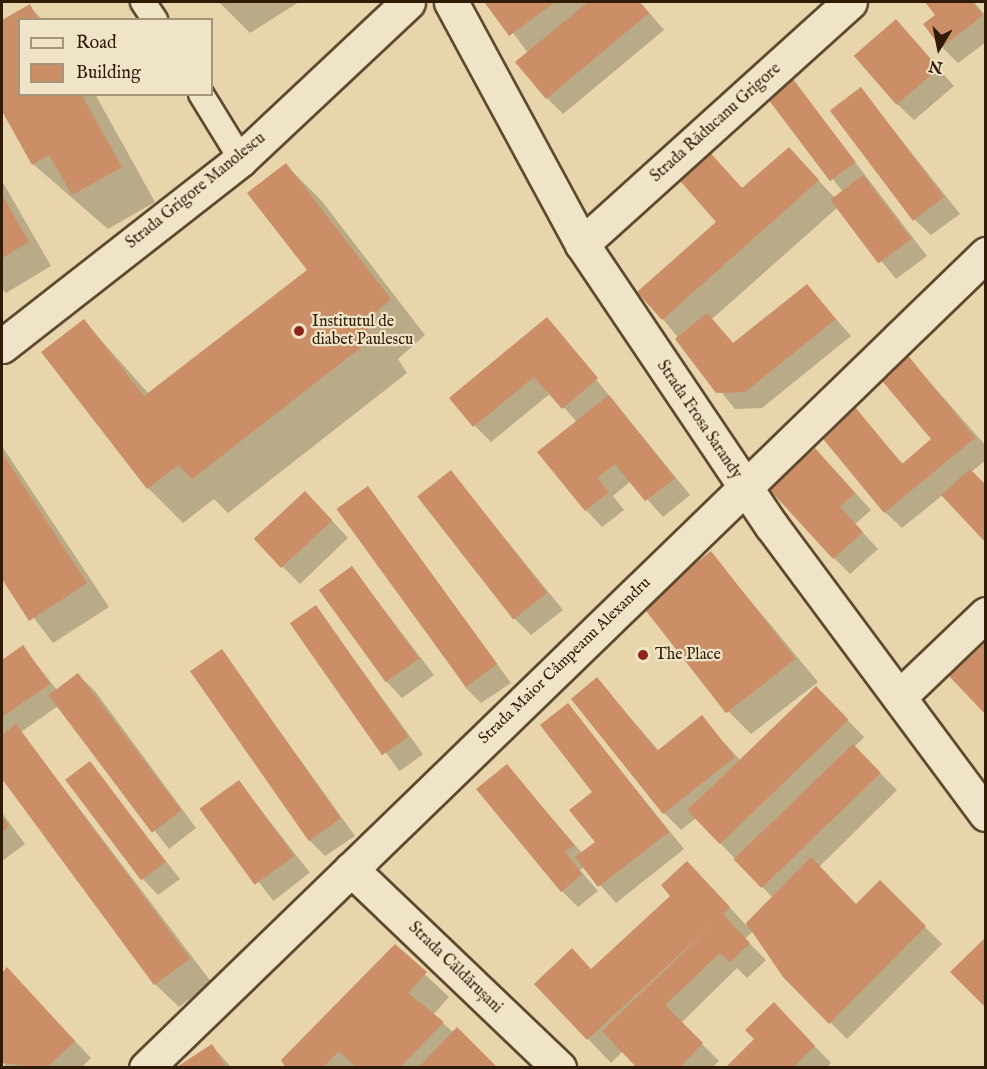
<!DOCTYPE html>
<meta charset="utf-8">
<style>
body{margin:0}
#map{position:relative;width:987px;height:1069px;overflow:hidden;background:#e8d5ab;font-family:"IM FELL English",serif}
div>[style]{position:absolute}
.shadow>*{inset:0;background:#0003;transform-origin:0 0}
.building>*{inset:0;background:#cc8e67;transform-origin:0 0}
.roads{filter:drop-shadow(2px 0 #5e4a2f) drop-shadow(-2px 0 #5e4a2f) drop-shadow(0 2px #5e4a2f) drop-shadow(0 -2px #5e4a2f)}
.lane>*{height:24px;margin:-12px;padding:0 12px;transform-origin:12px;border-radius:12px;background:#f0e4c8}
.street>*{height:33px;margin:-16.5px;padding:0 16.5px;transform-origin:16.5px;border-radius:16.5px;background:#f0e4c8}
.dots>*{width:16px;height:16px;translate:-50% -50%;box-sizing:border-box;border:3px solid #f0e4c8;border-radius:50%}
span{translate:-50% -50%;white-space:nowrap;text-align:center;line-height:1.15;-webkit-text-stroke:4.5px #f0e4c8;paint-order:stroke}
.street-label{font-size:16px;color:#301c06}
.poi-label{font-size:16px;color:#301c06}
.left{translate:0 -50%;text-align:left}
.frame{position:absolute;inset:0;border:3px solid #301c06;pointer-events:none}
.legend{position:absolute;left:18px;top:18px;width:195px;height:78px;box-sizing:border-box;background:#f0e4c8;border:2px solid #a3947a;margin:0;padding:8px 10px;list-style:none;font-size:18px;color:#301c06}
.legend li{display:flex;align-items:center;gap:12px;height:30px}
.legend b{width:30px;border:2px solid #a3947a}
.north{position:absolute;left:909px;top:18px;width:60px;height:60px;-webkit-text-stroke:4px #f0e4c8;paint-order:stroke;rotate:190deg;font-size:16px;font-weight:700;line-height:24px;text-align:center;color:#301c06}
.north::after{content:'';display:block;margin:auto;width:21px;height:27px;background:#301c06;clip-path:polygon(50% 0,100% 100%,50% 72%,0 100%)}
</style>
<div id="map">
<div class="shadow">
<div style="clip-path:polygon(219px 2px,299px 2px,250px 33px)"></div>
<div style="clip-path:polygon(490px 2px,640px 2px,664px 30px,563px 114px,547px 98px,528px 53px)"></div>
<div style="clip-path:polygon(927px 2px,974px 2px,986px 16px,986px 42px,958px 63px,942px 47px,937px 15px)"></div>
<div style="clip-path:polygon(29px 6px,43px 20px,20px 20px,20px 94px,95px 94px,155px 202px,108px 229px,33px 164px,2px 108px,2px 22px)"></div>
<div style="clip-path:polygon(896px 21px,954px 86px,914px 120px,897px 104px)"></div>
<div style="clip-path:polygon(787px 73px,927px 256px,896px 279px,838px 207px,712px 319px,734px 344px,807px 286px,851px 336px,762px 408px,735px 409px,663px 319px,718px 222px,706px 150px,743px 189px,789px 149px,835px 198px,843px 192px,764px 91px)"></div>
<div style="clip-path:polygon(861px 89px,960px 214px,931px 235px,914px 219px)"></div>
<div style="clip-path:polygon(286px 165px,321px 200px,425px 335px,398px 359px,407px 373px,228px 513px,214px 499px,183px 523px,148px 488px,43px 352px,84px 321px,149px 394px,309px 270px)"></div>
<div style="clip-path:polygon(2px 181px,51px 266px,6px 293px,2px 289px)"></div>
<div style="clip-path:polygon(547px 319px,690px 495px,663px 517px,631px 481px,613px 496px,624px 510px,602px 527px,586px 510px,577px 422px,551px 393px,491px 442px,475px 426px)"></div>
<div style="clip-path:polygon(906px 355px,986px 446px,986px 460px,902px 528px,885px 512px,854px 409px,903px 464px,934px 440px)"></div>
<div style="clip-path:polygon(2px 446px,109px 607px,53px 643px,2px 576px)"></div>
<div style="clip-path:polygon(831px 466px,871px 510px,855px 524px,878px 549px,850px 574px,834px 558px)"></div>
<div style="clip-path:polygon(451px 472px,563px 610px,531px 635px,515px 619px)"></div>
<div style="clip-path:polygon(368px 488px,511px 683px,481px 703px,465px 687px)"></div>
<div style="clip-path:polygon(321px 509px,348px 538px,300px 584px,256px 540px)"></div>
<div style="clip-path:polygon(711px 553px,818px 682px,751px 734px,728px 711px)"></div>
<div style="clip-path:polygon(352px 568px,434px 675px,402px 698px,386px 681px)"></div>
<div style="left:316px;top:607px;width:182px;height:29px;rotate:54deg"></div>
<div style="clip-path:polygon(23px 647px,57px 690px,78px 675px,95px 691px,196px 828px,169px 849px,58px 706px,21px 732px,212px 983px,179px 1007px,155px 984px,2px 776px,2px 662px)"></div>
<div style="clip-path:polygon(222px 651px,355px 836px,325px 856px,309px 840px)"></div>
<div style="clip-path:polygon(597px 679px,659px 751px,701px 717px,740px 760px,816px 688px,864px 737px,854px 747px,897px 790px,819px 867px,856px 905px,880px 882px,942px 944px,847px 1039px,784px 976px,753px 931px,745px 939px,766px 960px,747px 978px,737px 968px,681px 1023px,719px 1061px,712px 1068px,639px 1068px,623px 1051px,611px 1063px,536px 984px,592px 970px,710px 886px,746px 925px,773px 898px,696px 818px,681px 830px,664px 813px,573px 699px)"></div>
<div style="clip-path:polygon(568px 705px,684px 849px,616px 903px,584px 867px,580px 870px,598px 891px,578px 907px,562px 891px,507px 766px,582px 853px,597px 842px,594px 792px)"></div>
<div style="clip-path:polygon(89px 763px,180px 879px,158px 895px,142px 878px)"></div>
<div style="left:239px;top:782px;width:115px;height:46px;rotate:52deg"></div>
<div style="clip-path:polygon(2px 813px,25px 844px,2px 861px)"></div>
<div style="clip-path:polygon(395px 946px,449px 997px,433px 1015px,496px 1068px,288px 1068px)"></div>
<div style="clip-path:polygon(7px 969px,91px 1058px,81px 1068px,7px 1068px,2px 1061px,2px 975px)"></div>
<div style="clip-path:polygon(790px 1021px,831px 1063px,826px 1068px,727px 1068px)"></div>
<div style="clip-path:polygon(212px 1046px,232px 1068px,178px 1068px)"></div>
</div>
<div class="building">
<div style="clip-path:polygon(555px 2px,509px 36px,485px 3px,487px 2px)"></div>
<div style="clip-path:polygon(588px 2px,639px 2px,649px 13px,546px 99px,515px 62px)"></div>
<div style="clip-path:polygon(925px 2px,972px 2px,983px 15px,941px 48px,923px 24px,935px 15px)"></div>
<div style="clip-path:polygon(30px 4px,38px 20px,20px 20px,20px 94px,81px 94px,122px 167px,72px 195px,49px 155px,32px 165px,2px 111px,2px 20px)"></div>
<div style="left:896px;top:19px;width:65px;height:56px;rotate:49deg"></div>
<div style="left:787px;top:71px;width:114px;height:32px;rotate:53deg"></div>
<div style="left:861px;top:87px;width:138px;height:39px;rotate:53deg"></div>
<div style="clip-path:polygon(789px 147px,819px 180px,662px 320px,637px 292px,716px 222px,675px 175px,706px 148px,742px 188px)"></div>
<div style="clip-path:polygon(286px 163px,391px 299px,364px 323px,373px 338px,192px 479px,178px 465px,147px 489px,41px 352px,84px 319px,144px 396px,307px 270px,247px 193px)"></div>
<div style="left:863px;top:175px;width:80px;height:41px;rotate:53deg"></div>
<div style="clip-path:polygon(2px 195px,29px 242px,2px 258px)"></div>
<div style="clip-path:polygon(807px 284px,836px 319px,745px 392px,716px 393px,675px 339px,707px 313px,733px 343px)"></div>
<div style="clip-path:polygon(547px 317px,598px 378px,562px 409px,534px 377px,473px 427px,449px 398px)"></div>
<div style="clip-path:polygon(906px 353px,975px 438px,884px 513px,820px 435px,855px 407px,902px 464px,931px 439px,878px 376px)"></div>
<div style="clip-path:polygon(609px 395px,675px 478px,645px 501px,615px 464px,597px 478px,609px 492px,585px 511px,537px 452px)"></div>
<div style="clip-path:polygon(815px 448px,855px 493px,840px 507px,863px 532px,833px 559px,769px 489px)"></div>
<div style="clip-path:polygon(2px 453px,87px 583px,29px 621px,2px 579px)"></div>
<div style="clip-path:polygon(970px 469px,986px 485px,986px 543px,941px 495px)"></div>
<div style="left:451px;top:470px;width:156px;height:43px;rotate:52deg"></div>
<div style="left:368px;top:486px;width:220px;height:39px;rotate:54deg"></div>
<div style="left:305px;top:491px;width:40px;height:70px;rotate:47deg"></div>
<div style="left:711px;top:551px;width:137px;height:88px;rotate:52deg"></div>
<div style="left:352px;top:566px;width:114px;height:41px;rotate:54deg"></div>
<div style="left:316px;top:605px;width:161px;height:32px;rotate:55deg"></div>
<div style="clip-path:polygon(986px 642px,986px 715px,949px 676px)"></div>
<div style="clip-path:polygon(23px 645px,50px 684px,2px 717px,2px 660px)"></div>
<div style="left:222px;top:649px;width:207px;height:39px;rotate:55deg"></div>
<div style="left:78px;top:673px;width:172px;height:37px;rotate:53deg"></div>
<div style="clip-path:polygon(597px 677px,657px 751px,702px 715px,735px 757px,663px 814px,571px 699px)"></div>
<div style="left:816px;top:686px;width:47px;height:179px;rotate:46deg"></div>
<div style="clip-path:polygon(568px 703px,669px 832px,598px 887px,575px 857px,595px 842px,569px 810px,592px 792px,540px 725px)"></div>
<div style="clip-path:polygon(16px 724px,190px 959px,154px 985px,2px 779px,2px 735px)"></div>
<div style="left:853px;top:744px;width:40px;height:166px;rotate:46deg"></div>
<div style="left:90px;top:761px;width:126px;height:31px;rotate:53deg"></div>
<div style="clip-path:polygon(507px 764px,574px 845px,565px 852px,582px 874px,561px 892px,476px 789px)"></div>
<div style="left:239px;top:780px;width:94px;height:49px;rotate:54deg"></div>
<div style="clip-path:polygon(2px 816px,9px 826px,2px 832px)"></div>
<div style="clip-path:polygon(811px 857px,856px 904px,880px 880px,926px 926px,829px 1024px,783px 977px,746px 923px)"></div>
<div style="clip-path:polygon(687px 861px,730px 907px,723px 914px,750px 943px,730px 962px,720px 953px,665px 1005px,703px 1043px,679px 1068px,637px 1068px,602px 1031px,719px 918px,587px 1040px,534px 984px,572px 948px,591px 969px,670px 896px,661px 885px)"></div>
<div style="clip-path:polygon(986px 937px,986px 1008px,950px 972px)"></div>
<div style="clip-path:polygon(395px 944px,427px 972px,408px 993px,444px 1022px,399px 1068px,357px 1068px,339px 1051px,322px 1068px,286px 1068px,281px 1060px)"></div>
<div style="clip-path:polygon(7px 967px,75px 1041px,46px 1068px,2px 1063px,2px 973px)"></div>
<div style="clip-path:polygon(774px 1002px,815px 1046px,792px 1068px,725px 1068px,754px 1039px,745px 1030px)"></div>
<div style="clip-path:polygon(457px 1027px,498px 1068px,418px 1068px)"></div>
<div style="clip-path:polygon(212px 1044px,227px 1068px,175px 1068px)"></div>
</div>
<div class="roads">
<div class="lane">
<div style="left:143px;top:2px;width:22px;rotate:56deg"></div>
<div style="left:201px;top:94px;width:76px;rotate:58.4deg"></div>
</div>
<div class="street">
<div style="left:451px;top:2px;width:275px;rotate:61.6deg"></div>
<div style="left:582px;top:244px;width:339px;rotate:56.1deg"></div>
<div style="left:771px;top:525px;width:360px;rotate:53.4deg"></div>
<div style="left:582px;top:244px;width:361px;rotate:-42.1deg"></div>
<div style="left:2px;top:346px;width:303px;rotate:-38deg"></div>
<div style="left:241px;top:159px;width:229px;rotate:-43.2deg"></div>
<div style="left:899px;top:697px;width:120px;rotate:-43.7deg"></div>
<div style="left:351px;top:869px;width:288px;rotate:43.7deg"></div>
<div style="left:146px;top:1068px;width:1170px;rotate:-44.1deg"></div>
</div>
</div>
<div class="dots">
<div style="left:299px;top:331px;background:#8f2418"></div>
<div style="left:643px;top:655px;background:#8f2418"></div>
</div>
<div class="street-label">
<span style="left:716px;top:123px;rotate:-42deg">Strada Răducanu Grigore</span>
<span style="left:196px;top:191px;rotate:-39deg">Strada Grigore Manolescu</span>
<span style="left:699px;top:420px;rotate:56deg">Strada Frosa Sarandy</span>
<span style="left:565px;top:661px;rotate:-44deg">Strada Maior Câmpeanu Alexandru</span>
<span style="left:455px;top:968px;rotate:44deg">Strada Căldărușani</span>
</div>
<div class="poi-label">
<span class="left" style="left:312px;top:331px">Institutul de<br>diabet Paulescu</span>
<span class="left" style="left:655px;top:655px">The Place</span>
</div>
<div class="frame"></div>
<ul class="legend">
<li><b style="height:8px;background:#f0e4c8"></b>Road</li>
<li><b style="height:16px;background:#cc8e67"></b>Building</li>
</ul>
<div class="north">N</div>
</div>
